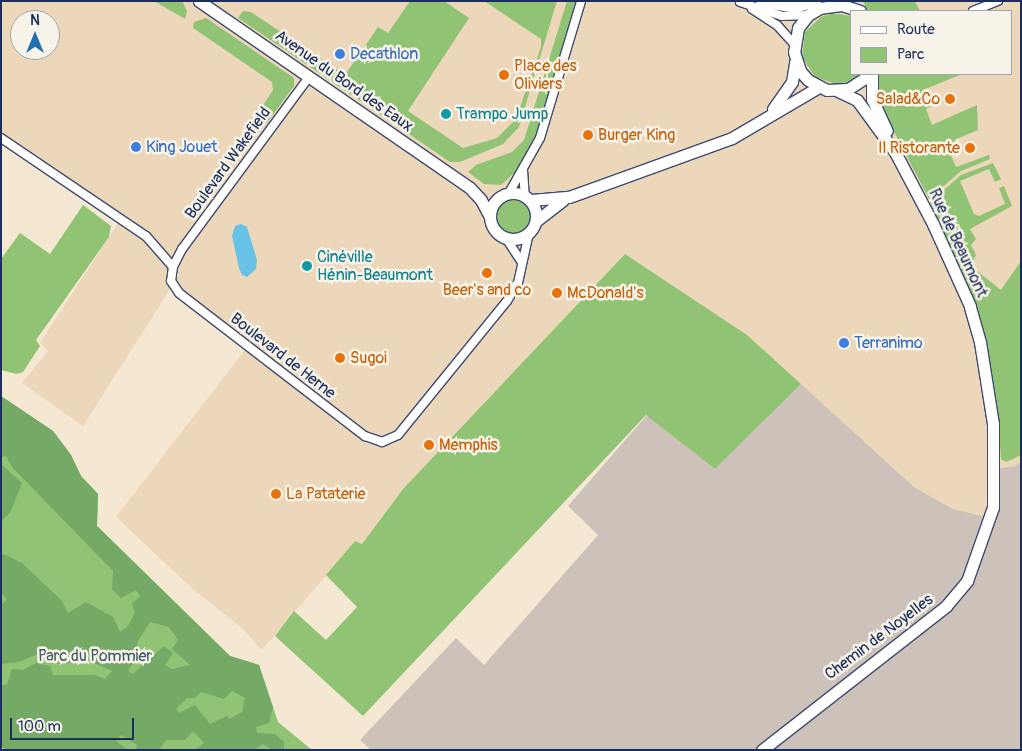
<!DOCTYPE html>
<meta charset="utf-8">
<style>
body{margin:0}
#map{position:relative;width:1022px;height:751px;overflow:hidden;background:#f4e8d3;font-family:Pangolin,sans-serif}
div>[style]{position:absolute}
.built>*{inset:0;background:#edd7bb}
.industrial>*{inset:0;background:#ccc2b9}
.green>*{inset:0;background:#90c374}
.round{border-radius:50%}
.forest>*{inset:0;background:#74a966}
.water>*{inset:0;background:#67c2e5}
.roads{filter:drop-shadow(1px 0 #3c4b70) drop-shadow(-1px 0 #3c4b70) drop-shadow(0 1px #3c4b70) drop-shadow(0 -1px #3c4b70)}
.street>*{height:8px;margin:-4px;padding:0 4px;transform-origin:4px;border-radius:4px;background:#fff}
.secondary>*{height:11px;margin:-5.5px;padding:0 5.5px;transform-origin:5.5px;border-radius:5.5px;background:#fff}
.secondary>.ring{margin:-5.5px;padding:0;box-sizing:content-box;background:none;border:11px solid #fff;border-radius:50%}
.dots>*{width:14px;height:14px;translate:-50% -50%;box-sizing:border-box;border:2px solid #f7f3e8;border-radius:50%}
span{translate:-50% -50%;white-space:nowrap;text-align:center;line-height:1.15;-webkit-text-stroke:5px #f7f3e8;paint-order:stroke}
.shop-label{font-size:16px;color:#366cbe}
.left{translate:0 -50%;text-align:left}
.food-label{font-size:16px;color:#c56008}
.right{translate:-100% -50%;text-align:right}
.street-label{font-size:16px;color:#1b2f5e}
.culture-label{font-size:16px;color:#0d838f}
.park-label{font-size:16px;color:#3e5b65}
.frame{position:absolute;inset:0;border:2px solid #1b2f5e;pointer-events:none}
.legend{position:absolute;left:850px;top:10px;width:162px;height:65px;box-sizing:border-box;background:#f7f3e8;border:1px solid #9fa5b1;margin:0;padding:6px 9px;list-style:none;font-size:15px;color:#1b2f5e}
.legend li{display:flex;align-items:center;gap:10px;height:25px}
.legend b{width:25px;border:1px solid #9fa5b1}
.north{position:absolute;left:10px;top:10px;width:50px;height:50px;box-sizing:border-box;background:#f7f3e8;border:1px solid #9fa5b1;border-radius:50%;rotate:0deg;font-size:14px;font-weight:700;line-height:20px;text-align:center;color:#1b2f5e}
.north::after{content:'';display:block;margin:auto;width:18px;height:22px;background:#1f6fb2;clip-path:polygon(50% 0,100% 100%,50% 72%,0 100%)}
.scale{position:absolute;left:10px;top:718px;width:124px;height:22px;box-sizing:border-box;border:2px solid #1b2f5e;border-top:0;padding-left:6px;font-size:15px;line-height:18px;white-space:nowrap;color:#1b2f5e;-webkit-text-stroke:4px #f7f3e8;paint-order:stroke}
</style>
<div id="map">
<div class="built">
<div style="clip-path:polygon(evenodd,1px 1px,1021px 1px,1021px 462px,1015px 466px,995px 469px,990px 519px,953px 509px,914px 487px,747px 335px,625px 254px,403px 489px,362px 544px,355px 542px,262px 650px,242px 628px,194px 590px,116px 517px,248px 346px,172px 286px,83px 426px,22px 383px,48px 351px,40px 343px,120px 220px,1px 134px,1px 1px,851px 11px,1011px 11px,1011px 74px,851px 74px,851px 11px,1px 1px,20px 20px,50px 20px,50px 50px,20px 50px,20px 20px)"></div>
</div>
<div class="industrial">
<div style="clip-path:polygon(801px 384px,914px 487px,953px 509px,990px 518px,995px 469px,1015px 466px,1021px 462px,1021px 750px,371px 750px,360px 740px,456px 638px,484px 665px,598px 535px,568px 506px,647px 415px,715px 469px)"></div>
</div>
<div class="green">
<div style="clip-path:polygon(154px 1px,182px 1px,187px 11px,185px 19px)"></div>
<div style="clip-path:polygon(410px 1px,444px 1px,469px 18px,408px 111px,463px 148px,497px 138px,516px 119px,541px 47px,541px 39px,484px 1px,557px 1px,519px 127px,503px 144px,460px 162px,450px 162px,238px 18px,243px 11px,251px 12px,345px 75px,378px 27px,388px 33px)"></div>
<div style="clip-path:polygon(567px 1px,577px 1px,533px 144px,516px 175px,513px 174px,501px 185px,484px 184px,468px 172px,476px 165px,512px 152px,524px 140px)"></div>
<div style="clip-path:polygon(863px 1px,915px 1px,920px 11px,867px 11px)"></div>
<div style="clip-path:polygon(832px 13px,851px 16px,851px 74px,863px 74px,851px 82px,839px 85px,815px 77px,802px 57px,805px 32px,821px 17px)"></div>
<div style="clip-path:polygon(206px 18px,294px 78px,294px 86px,267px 123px,261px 122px,258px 113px,273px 90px,272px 82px,193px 28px,194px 22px)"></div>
<div style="clip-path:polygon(877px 74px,962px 74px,923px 90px,930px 107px,926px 109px,932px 125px,977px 105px,978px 130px,954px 140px,957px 149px,950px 153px,956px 167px,989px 155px,990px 159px,961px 171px,929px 199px,880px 105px,876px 90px)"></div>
<div style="clip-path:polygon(993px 163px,1001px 179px,995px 182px,989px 169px,960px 181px,974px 214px,979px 216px,1005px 204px,999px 188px,1004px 186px,1012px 206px,970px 229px,976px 239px,971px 245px,976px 255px,971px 266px,1001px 290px,1021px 261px,1021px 455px,1006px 462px,1001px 459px,998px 416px,976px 309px,930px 202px,961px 175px)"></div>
<div class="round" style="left:497px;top:199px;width:34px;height:34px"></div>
<div style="clip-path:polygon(83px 205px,111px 226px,109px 237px,36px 340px,40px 346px,23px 372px,17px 374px,1px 370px,1px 259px,20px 233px,50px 254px)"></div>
<div style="clip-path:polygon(625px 254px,747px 335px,801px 384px,715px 469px,646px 415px,363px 716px,275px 636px,294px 611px,326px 640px,357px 607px,326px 575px,355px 541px,362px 544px,403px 489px)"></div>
<div style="clip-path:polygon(1px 396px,53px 431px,71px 455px,81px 476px,98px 494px,97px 526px,230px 656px,259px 665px,278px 722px,312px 750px,5px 750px,1px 746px)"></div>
</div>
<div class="forest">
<div style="clip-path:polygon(evenodd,1px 396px,53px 431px,71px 455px,81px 476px,98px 494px,97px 526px,230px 656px,259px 665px,273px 707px,269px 723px,256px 727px,257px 733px,275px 734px,284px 742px,284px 750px,273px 750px,263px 744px,253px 750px,195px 750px,204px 743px,193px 731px,185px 740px,166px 740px,159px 750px,136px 750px,137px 745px,121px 735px,116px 741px,128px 750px,5px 750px,1px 746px,1px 686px,7px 684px,12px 669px,23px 670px,36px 663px,50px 666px,53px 675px,95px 675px,105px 679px,112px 671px,90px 661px,57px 664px,56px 655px,42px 652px,19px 662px,2px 664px,1px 605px,7px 599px,1px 593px,1px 553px,22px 563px,62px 601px,68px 613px,86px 602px,113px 617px,120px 632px,128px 626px,135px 613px,132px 604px,140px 596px,136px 590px,121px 598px,112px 589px,113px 571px,12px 467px,6px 456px,1px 457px,1px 396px,150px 622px,169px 627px,178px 640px,172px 649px,190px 665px,172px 669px,165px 665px,173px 653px,164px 646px,133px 674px,128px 671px,135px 660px,138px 641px,150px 622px,1px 396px,232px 691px,245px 698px,242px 712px,230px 719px,227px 716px,210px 724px,195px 705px,179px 713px,176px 709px,187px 698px,195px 698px,201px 692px,224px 699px,232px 691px)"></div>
<div style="clip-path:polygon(2px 465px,22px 483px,10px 513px,1px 521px)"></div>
</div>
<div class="water">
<div style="clip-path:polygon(241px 224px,247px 227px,257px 260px,256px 269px,247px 277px,242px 275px,239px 268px,232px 236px,235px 226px)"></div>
</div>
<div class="roads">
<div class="street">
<div style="left:740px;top:2px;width:44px;rotate:18.4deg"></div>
<div style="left:782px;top:16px;width:26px;rotate:-2deg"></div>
<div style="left:752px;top:9px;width:30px;rotate:33deg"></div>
<div style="left:777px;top:25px;width:25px;rotate:48deg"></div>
<div style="left:973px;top:11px;width:27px;rotate:-22deg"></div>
<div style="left:309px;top:77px;width:214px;rotate:126.4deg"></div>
<div style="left:182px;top:249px;width:20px;rotate:117deg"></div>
<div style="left:173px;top:267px;width:14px;rotate:98deg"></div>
<div style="left:171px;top:281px;width:14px;rotate:56deg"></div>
<div style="left:179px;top:293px;width:235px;rotate:37.6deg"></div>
<div style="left:365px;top:436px;width:18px;rotate:19deg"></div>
<div style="left:382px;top:442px;width:17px;rotate:-24deg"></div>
<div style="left:398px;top:435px;width:173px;rotate:-50.9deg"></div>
<div style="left:507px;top:301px;width:21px;rotate:-59deg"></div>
<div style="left:518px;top:283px;width:51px;rotate:-77.6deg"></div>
<div style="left:1px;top:138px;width:175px;rotate:34.1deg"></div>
<div style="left:146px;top:236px;width:41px;rotate:48.9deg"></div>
<div style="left:523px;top:170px;width:26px;rotate:86deg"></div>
<div style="left:509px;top:193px;width:63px;rotate:-60.6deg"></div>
<div style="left:540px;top:138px;width:143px;rotate:-73.3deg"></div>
<div style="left:506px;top:238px;width:27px;rotate:57deg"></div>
</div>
<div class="secondary">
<div style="left:199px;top:1px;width:329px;rotate:34.6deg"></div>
<div style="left:470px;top:188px;width:16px;rotate:47deg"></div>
<div style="left:481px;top:200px;width:19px;rotate:62deg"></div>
<div style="left:761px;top:1px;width:34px;rotate:10deg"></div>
<div style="left:794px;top:7px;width:22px;rotate:-16deg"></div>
<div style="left:860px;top:11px;width:20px;rotate:-162deg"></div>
<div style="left:841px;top:5px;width:21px;rotate:172deg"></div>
<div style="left:820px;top:8px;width:14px;rotate:150deg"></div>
<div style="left:808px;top:15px;width:16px;rotate:128deg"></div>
<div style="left:798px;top:28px;width:24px;rotate:99deg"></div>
<div style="left:794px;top:52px;width:20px;rotate:72deg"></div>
<div style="left:800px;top:71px;width:12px;rotate:48deg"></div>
<div style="left:808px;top:80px;width:21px;rotate:28deg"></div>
<div style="left:827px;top:90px;width:21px;rotate:-3deg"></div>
<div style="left:848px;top:89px;width:27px;rotate:-33deg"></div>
<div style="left:872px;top:74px;width:25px;rotate:90deg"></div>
<div style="left:872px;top:99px;width:35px;rotate:65deg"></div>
<div style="left:773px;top:109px;width:33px;rotate:-55deg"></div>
<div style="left:792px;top:82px;width:20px;rotate:-81deg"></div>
<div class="ring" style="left:490px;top:193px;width:35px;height:35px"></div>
<div style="left:531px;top:200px;width:38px;rotate:-5deg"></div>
<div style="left:569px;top:197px;width:173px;rotate:-19.9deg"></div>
<div style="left:732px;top:138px;width:101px;rotate:-30.4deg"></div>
<div style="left:536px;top:221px;width:34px;rotate:-38deg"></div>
<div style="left:762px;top:750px;width:234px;rotate:-38deg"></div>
<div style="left:946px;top:606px;width:33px;rotate:-50deg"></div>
<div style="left:967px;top:581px;width:78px;rotate:-70.6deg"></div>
<div style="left:993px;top:507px;width:83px;rotate:-90deg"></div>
<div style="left:993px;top:424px;width:83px;rotate:-99deg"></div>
<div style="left:980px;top:342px;width:37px;rotate:-106deg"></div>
<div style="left:970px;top:306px;width:90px;rotate:-114.3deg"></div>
<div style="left:933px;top:224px;width:81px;rotate:-117.8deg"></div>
<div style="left:895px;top:152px;width:64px;rotate:-126.2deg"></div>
<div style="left:857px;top:100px;width:21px;rotate:-155deg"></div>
</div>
</div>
<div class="dots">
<div style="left:340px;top:54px;background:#3f7fe0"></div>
<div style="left:504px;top:75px;background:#e8710a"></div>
<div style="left:950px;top:99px;background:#e8710a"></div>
<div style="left:446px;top:114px;background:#0f9aa8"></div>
<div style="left:588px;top:135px;background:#e8710a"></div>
<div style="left:136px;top:147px;background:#3f7fe0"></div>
<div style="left:970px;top:148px;background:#e8710a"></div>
<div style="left:307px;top:266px;background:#0f9aa8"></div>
<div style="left:487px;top:273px;background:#e8710a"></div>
<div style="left:557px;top:293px;background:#e8710a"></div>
<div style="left:844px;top:343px;background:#3f7fe0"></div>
<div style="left:340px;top:358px;background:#e8710a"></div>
<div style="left:429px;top:445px;background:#e8710a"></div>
<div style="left:276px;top:494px;background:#e8710a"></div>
</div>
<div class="shop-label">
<span class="left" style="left:350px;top:54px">Decathlon</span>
<span class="left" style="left:146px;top:147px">King Jouet</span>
<span class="left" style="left:854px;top:343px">Terranimo</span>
</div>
<div class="food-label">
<span class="left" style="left:514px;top:75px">Place des<br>Oliviers</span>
<span class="right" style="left:940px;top:99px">Salad&amp;Co</span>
<span class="left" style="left:598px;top:135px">Burger King</span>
<span class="right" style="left:960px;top:148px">Il Ristorante</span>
<span style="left:487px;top:290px">Beer's and co</span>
<span class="left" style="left:567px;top:293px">McDonald's</span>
<span class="left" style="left:350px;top:358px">Sugoi</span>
<span class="left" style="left:439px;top:445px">Memphis</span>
<span class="left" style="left:286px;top:494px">La Pataterie</span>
</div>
<div class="street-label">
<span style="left:344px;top:81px;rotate:35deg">Avenue du Bord des Eaux</span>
<span style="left:228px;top:163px;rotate:-54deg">Boulevard Wakefield</span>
<span style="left:958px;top:243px;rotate:65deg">Rue de Beaumont</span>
<span style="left:283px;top:356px;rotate:38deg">Boulevard de Herne</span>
<span style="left:879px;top:637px;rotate:-37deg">Chemin de Noyelles</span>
</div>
<div class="culture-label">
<span class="left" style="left:456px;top:114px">Trampo Jump</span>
<span class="left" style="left:317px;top:266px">Cinéville<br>Hénin-Beaumont</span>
</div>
<div class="park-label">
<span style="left:95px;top:656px">Parc du Pommier</span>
</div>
<div class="frame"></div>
<ul class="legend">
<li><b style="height:6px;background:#fff"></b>Route</li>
<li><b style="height:14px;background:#90c374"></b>Parc</li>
</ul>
<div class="north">N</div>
<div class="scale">100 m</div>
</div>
